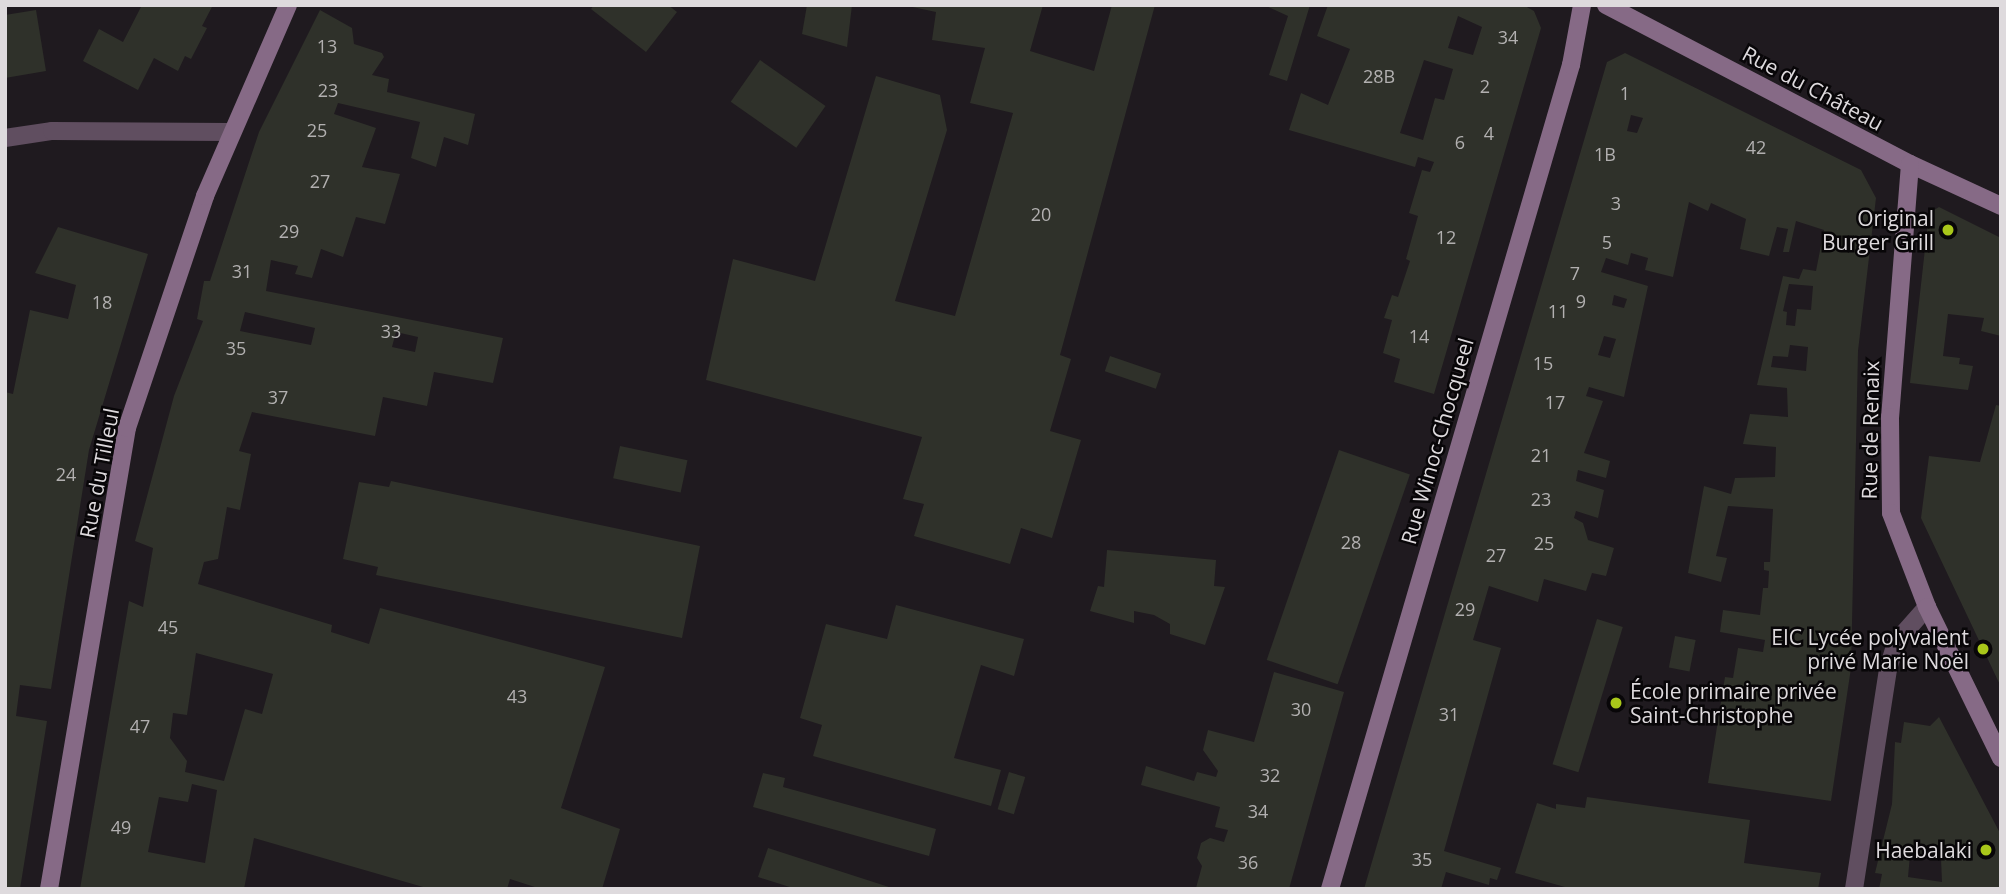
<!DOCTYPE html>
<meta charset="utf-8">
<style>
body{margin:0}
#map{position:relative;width:2006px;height:894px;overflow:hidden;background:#1f1a1f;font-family:"Open Sans",sans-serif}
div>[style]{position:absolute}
.building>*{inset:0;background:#2f312a;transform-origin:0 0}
.street>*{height:18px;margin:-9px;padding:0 9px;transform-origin:9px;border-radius:9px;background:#604e60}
.secondary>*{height:18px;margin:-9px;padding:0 9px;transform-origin:9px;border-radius:9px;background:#866a86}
.dots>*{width:19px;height:19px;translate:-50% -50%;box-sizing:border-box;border:4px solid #080608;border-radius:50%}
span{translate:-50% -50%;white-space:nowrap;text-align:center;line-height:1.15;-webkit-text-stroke:5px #080608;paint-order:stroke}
.number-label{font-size:18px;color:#b2b0b0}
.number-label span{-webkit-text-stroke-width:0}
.street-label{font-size:21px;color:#dedadd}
.poi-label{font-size:21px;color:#dedadd}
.right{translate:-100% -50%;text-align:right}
.left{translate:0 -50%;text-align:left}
.frame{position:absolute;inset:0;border:7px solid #dedadd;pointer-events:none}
</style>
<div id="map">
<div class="building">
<div style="clip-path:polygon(142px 5px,213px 5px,202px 26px,207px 28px,191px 59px,185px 56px,178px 71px,154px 58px,138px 90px,83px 61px,99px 29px,123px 42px)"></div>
<div style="clip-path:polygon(594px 5px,668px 5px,677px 12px,646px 52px,591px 9px)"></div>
<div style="clip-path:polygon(807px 5px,852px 5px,847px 47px,802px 34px)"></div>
<div style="clip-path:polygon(903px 5px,1043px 5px,1030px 51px,1094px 71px,1112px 5px,1155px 5px,1060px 355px,1071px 359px,1050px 431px,1081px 440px,1052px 538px,1021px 528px,1010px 564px,914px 536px,924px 504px,903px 499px,922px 437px,706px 380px,733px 259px,815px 281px,876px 76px,940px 95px,947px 130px,895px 301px,955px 316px,1013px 113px,970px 103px,985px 48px,932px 40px,936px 12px)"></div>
<div style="clip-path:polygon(1264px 5px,1310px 5px,1287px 81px,1269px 75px,1288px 16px)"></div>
<div style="clip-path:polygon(evenodd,1328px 5px,1523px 5px,1534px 11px,1541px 28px,1434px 394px,1394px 382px,1400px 359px,1383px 353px,1392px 320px,1384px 318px,1392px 295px,1398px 297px,1410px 261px,1406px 259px,1418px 216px,1409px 213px,1422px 170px,1430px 172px,1434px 162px,1418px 157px,1415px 167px,1289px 130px,1301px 93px,1328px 105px,1350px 49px,1317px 36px,1328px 5px,1458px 16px,1482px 27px,1473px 55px,1448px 48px,1458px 16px,1328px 5px,1424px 60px,1453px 69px,1444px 100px,1435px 98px,1423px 140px,1400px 133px,1424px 60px)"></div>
<div style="clip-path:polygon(36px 10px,46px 71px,5px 78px,5px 15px)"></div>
<div style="clip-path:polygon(evenodd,320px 10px,352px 28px,354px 44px,382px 53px,384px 57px,372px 75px,389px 79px,387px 92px,475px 114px,468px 145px,444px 137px,436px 167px,411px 158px,420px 122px,338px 103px,334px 114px,376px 128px,362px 167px,400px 174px,385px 224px,356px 217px,343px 257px,321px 249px,312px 278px,295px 274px,298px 266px,271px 260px,266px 291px,503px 338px,493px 383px,434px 372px,427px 406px,383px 397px,375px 436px,252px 412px,239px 451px,251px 454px,240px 510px,227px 507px,218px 559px,204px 562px,198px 584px,332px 625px,331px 632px,369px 644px,380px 608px,605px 667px,561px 808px,620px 829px,602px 889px,541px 889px,510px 879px,507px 889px,430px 889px,254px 838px,244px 889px,80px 889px,129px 601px,143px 607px,153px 548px,135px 541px,174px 396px,203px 321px,197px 319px,204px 281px,210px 281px,259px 132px,320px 10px,245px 312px,315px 328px,311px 345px,240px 331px,245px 312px,320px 10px,396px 332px,418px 337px,415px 352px,392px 347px,396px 332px,320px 10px,196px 653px,273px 674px,262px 714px,245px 709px,224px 781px,185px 772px,187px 761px,170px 738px,173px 713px,187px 715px,196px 653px,320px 10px,192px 784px,217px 790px,205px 863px,148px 852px,159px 797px,188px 802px,192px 784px)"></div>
<div style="clip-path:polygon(evenodd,1625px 53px,1861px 170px,1876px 198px,1858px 351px,1851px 668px,1831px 801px,1708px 783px,1725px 677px,1733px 678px,1738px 648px,1763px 652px,1765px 640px,1720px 632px,1723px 610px,1760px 615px,1763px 588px,1768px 588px,1769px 571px,1764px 570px,1764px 562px,1770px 562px,1773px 509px,1728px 506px,1716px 556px,1727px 558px,1721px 582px,1688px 573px,1704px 486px,1731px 494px,1735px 478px,1775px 477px,1776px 447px,1743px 444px,1750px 414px,1788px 417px,1787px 388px,1757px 385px,1783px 276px,1799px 279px,1803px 269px,1816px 271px,1824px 230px,1796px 221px,1789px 252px,1783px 252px,1788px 229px,1777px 227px,1769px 256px,1740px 249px,1746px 219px,1711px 203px,1708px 211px,1689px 202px,1673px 277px,1645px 270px,1648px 258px,1631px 253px,1628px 265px,1606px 258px,1601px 272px,1648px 286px,1624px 397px,1589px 387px,1586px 396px,1603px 401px,1584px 453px,1610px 461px,1606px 478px,1578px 470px,1576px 481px,1604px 490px,1598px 518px,1576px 511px,1574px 518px,1583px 523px,1588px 540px,1614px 548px,1606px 576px,1592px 573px,1586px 591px,1544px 579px,1538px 602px,1489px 586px,1473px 640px,1501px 648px,1444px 851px,1501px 868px,1497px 880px,1490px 878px,1489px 885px,1446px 872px,1441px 889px,1364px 889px,1607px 62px,1625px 53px,1631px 115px,1643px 118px,1637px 133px,1627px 131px,1631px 115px,1625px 53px,1789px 284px,1813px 286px,1811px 310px,1797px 309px,1795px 326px,1786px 325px,1787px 312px,1783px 311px,1789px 284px,1625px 53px,1614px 295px,1627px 299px,1624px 308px,1612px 305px,1614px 295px,1625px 53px,1604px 336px,1616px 339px,1610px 358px,1598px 355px,1604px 336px,1625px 53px,1790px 345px,1808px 347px,1806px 371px,1771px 367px,1773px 356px,1788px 357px,1790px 345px)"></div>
<div style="left:760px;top:60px;width:80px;height:51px;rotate:35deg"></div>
<div style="clip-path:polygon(1939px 207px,2001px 238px,2001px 336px,1981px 331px,1984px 318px,1948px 314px,1943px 356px,1960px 358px,1959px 364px,1973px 366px,1968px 390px,1910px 383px,1929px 213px)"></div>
<div style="clip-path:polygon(58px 227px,148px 254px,89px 450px,51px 689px,20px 685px,16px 716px,47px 721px,20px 889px,5px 889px,5px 392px,13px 394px,30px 310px,68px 319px,76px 285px,35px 273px)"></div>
<div style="left:1110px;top:356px;width:54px;height:16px;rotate:19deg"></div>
<div style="clip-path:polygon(1996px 405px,2001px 406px,2001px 687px,1921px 518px,1929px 456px,1980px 462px)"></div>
<div style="left:620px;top:446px;width:69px;height:33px;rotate:12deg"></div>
<div style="left:1339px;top:450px;width:75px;height:222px;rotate:19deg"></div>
<div style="clip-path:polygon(391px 481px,700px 546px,682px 638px,376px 575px,378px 567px,343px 559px,359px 482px,389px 487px)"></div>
<div style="clip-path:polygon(1107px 550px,1216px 560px,1214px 586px,1225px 587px,1205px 645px,1170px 634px,1170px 624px,1154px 615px,1134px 611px,1134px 623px,1090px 611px,1098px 586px,1104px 587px)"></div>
<div style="clip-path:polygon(896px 605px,1024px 639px,1014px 676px,981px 665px,954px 758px,1001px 770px,991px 806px,813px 756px,822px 725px,800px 718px,826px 624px,887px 639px)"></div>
<div style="left:1597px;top:619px;width:27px;height:152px;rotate:17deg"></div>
<div style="left:1675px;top:636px;width:21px;height:32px;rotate:11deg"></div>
<div style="clip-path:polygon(1274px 672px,1344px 692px,1289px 889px,1196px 888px,1202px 866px,1197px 858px,1201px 843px,1210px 838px,1224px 842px,1228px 830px,1215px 827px,1220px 807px,1141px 785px,1146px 766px,1194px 781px,1197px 772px,1216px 777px,1218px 771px,1203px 750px,1208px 730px,1254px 742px)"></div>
<div style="clip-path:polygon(evenodd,1939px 717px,2001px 835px,2001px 889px,1879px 889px,1882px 874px,1875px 873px,1892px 804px,1895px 742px,1901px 743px,1904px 722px,1930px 726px,1939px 717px,1910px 855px,1941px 859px,1942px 882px,1908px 877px,1910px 855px)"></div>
<div style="left:1009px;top:772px;width:17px;height:39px;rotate:17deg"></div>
<div style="clip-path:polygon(763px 773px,785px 778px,783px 787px,936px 829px,929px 856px,753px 807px)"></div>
<div style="clip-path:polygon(1587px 797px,1750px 820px,1744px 863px,1821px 873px,1818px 889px,1572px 889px,1515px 873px,1537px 803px,1556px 809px,1556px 804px,1585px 808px)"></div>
<div style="clip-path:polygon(768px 848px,892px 888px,892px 889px,796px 889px,758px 877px)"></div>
</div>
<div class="street">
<div style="left:5px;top:138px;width:48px;rotate:-8.5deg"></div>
<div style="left:52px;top:131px;width:178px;rotate:0.3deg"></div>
<div style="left:1854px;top:889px;width:223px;rotate:-81.2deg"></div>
<div style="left:1888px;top:669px;width:28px;rotate:-73deg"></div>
<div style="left:1896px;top:642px;width:47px;rotate:-48.5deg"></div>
</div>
<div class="secondary">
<div style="left:1606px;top:5px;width:343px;rotate:27.6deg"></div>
<div style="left:1910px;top:164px;width:100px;rotate:24.8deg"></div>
<div style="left:1910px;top:164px;width:254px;rotate:94.5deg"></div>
<div style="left:1890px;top:417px;width:96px;rotate:89.4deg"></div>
<div style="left:1891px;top:513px;width:101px;rotate:69deg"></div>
<div style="left:1927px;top:607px;width:168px;rotate:63.9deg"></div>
<div style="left:49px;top:889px;width:468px;rotate:-80.4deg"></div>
<div style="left:127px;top:428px;width:245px;rotate:-71.4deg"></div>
<div style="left:205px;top:196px;width:208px;rotate:-66.5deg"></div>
<div style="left:1330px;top:889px;width:859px;rotate:-73.7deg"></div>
<div style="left:1571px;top:65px;width:61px;rotate:-79.6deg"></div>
</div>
<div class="dots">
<div style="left:1948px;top:230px;background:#a9c71a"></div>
<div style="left:1983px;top:649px;background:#a9c71a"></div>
<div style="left:1616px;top:703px;background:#a9c71a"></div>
<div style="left:1986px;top:850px;background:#a9c71a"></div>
</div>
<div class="number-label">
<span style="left:1508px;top:37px">34</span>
<span style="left:327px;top:46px">13</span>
<span style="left:1379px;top:76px">28B</span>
<span style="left:1485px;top:86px">2</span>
<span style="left:328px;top:90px">23</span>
<span style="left:1625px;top:93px">1</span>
<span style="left:317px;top:130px">25</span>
<span style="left:1489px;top:133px">4</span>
<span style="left:1460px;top:142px">6</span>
<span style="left:1756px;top:147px">42</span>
<span style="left:1605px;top:154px">1B</span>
<span style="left:320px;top:181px">27</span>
<span style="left:1616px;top:203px">3</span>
<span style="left:1041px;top:214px">20</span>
<span style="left:289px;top:231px">29</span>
<span style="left:1446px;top:237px">12</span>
<span style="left:1607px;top:242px">5</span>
<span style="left:242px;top:271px">31</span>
<span style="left:1575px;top:273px">7</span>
<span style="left:1581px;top:301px">9</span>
<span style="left:102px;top:302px">18</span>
<span style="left:1558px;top:311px">11</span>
<span style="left:391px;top:331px">33</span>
<span style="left:1419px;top:336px">14</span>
<span style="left:236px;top:348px">35</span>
<span style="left:1543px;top:363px">15</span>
<span style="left:278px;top:397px">37</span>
<span style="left:1555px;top:402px">17</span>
<span style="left:1541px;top:455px">21</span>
<span style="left:66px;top:474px">24</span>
<span style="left:1541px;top:499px">23</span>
<span style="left:1351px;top:542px">28</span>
<span style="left:1544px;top:543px">25</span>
<span style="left:1496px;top:555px">27</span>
<span style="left:1465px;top:609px">29</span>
<span style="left:168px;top:627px">45</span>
<span style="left:517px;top:696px">43</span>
<span style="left:1301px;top:709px">30</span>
<span style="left:1449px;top:714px">31</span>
<span style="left:140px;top:726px">47</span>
<span style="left:1270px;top:775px">32</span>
<span style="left:1258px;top:811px">34</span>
<span style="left:121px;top:827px">49</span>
<span style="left:1422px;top:859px">35</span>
<span style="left:1248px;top:862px">36</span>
</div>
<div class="street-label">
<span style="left:1813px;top:88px;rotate:28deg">Rue du Château</span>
<span style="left:1870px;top:430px;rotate:-89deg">Rue de Renaix</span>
<span style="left:1437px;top:441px;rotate:-74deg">Rue Winoc-Chocqueel</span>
<span style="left:99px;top:473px;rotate:-79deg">Rue du Tilleul</span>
</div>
<div class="poi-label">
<span class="right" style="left:1934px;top:230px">Original<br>Burger Grill</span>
<span class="right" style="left:1969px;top:649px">EIC Lycée polyvalent<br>privé Marie Noël</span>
<span class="left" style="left:1630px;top:703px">École primaire privée<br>Saint-Christophe</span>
<span class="right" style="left:1972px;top:850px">Haebalaki</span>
</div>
<div class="frame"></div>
</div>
